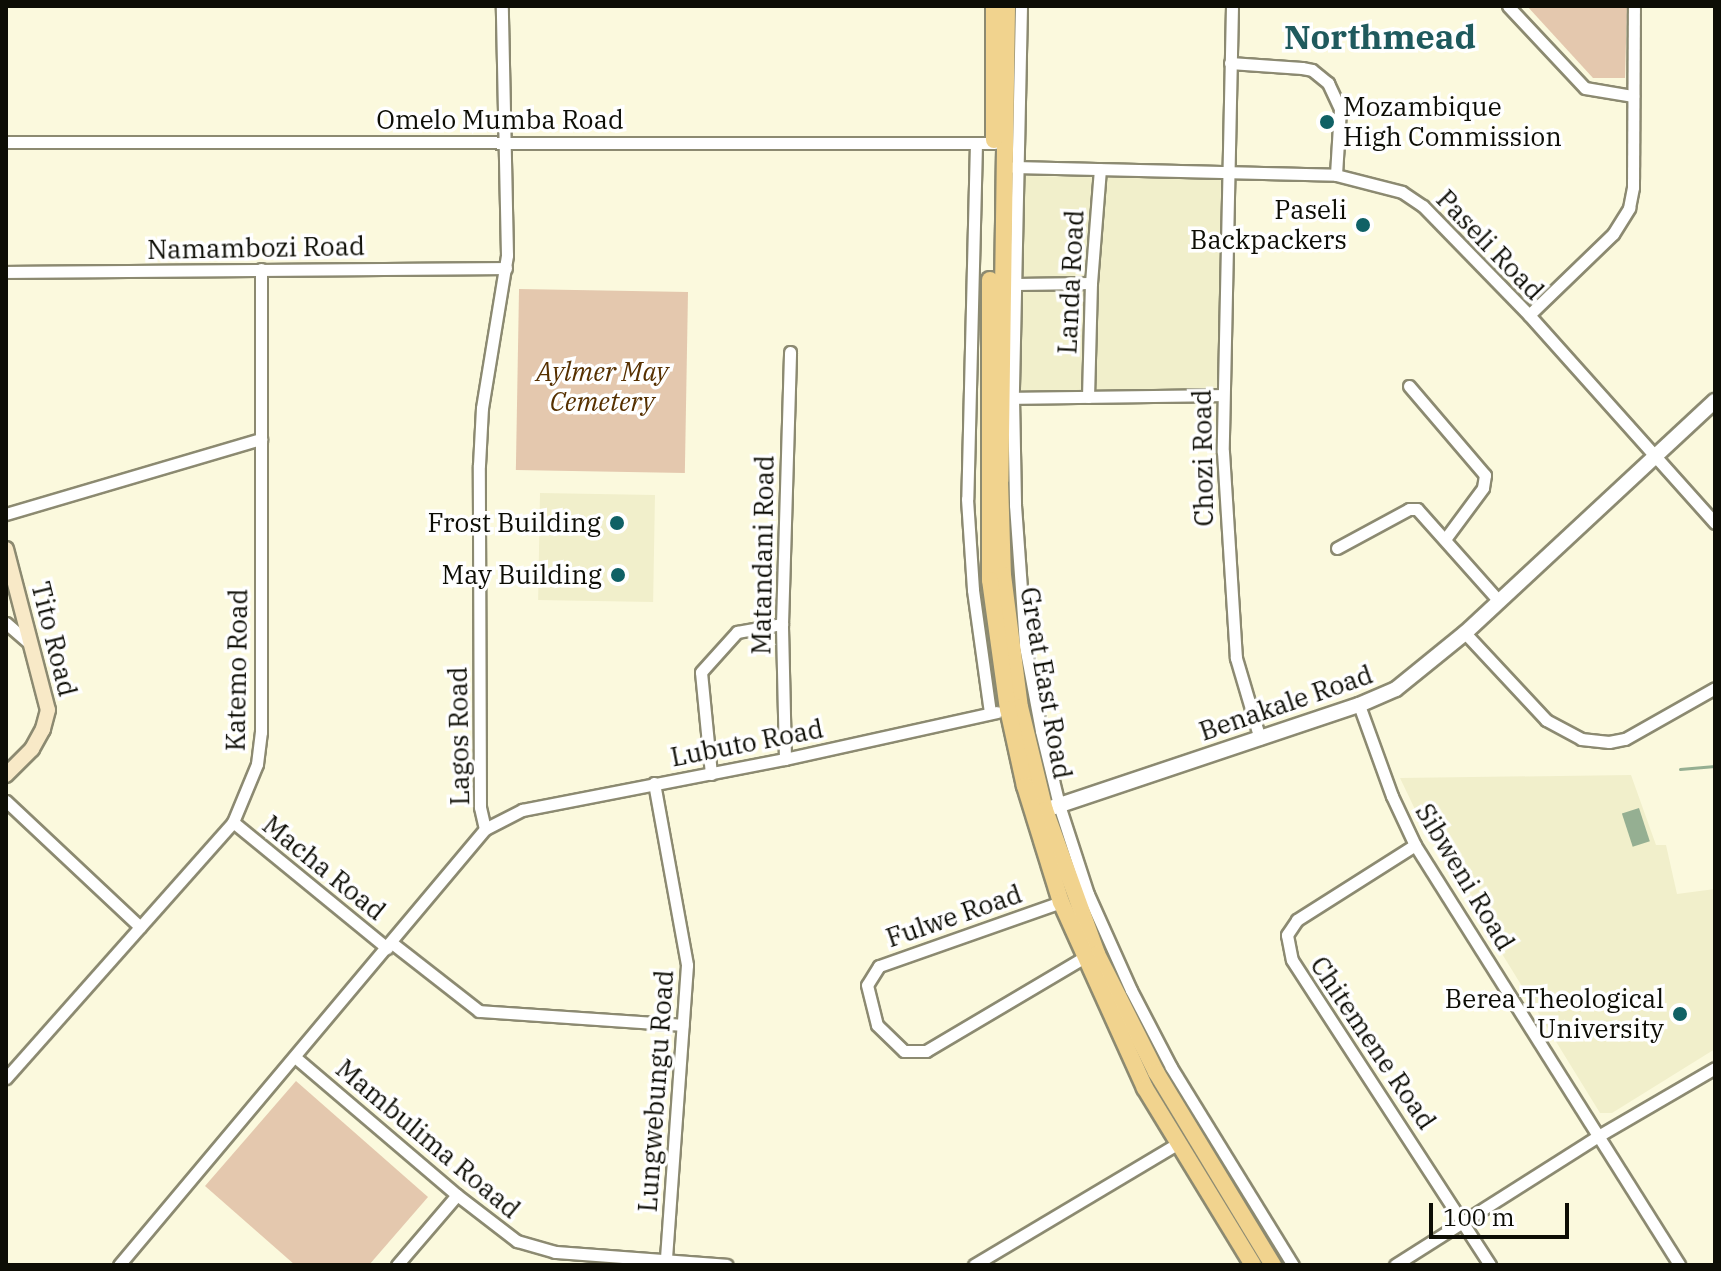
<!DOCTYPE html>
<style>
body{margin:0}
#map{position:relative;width:1721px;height:1271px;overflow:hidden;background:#fbf9dd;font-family:"IBM Plex Serif",serif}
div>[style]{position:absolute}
.built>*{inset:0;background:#f1efcb;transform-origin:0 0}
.green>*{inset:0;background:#e4c8ae;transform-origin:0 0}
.water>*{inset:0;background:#95af92;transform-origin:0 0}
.stream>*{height:3px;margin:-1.5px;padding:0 1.5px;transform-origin:1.5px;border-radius:1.5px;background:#95af92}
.roads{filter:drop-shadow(2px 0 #8c8a71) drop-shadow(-2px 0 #8c8a71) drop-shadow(0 2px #8c8a71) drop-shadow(0 -2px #8c8a71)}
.minor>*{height:11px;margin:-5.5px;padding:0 5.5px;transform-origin:5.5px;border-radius:5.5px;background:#fff}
.tertiary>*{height:14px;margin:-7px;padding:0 7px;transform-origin:7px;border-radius:7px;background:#fff}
.secondary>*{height:14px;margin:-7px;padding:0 7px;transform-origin:7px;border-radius:7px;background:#f8e9c7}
.primary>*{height:16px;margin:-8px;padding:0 8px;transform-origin:8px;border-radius:8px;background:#f1d38e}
.dots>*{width:22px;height:22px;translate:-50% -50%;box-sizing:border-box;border:4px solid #fff;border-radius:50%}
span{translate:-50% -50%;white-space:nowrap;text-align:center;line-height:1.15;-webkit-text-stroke:7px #fff;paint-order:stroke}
.poi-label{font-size:26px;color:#0d0d05}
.left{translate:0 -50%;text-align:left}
.right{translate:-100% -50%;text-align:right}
.street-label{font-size:26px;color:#0d0d05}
.park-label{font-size:26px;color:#563000;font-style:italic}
.district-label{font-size:34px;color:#1f5a5d;font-weight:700}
.frame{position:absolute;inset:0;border:8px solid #0d0d05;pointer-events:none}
.scale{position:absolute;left:1429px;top:1203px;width:140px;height:36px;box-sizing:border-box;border:4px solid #0d0d05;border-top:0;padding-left:10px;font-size:24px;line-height:28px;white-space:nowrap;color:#0d0d05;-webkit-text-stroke:6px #fff;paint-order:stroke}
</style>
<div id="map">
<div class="built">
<div style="left:1024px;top:176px;width:207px;height:216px;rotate:1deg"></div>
<div style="left:540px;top:493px;width:115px;height:107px;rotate:1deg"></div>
<div style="clip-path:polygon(1631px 775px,1656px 845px,1666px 845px,1677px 894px,1715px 889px,1715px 1049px,1612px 1113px,1600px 1113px,1422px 824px,1400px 778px)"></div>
</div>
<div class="green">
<div style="clip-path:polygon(1527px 6px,1627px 6px,1625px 78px,1593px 78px)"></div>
<div style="left:688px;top:292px;width:181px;height:169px;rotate:91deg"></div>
<div style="clip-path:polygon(296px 1081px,428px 1197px,369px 1265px,295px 1265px,205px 1186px)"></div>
</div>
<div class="water">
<div style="left:1639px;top:808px;width:35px;height:18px;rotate:72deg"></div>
</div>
<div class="stream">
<div style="left:1680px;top:769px;width:35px;rotate:-5deg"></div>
</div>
<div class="roads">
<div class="minor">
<div style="left:1021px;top:6px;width:392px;rotate:91.2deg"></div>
<div style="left:1013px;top:398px;width:107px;rotate:88.9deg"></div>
<div style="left:1015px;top:505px;width:141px;rotate:85.9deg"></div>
<div style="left:1025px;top:646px;width:86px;rotate:79.3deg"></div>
<div style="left:1041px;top:731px;width:76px;rotate:76.3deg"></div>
<div style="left:1059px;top:805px;width:94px;rotate:72deg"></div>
<div style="left:1088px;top:894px;width:105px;rotate:65.9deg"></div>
<div style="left:1131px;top:990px;width:87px;rotate:62.5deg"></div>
<div style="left:1171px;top:1067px;width:233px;rotate:58.4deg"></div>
<div style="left:1232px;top:6px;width:446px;rotate:91.2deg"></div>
<div style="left:1223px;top:452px;width:206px;rotate:86.4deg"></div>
<div style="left:1236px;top:658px;width:84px;rotate:73.5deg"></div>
<div style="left:1508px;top:6px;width:112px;rotate:46.8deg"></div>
<div style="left:1585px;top:88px;width:49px;rotate:9.5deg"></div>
<div style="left:1230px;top:63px;width:72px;rotate:4deg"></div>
<div style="left:1302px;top:68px;width:10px;rotate:11deg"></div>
<div style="left:1312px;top:70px;width:21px;rotate:39deg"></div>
<div style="left:1328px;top:83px;width:29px;rotate:65deg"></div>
<div style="left:1340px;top:109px;width:66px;rotate:93.5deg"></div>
<div style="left:6px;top:142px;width:988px;rotate:0.06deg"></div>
<div style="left:976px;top:143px;width:356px;rotate:91.4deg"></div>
<div style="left:967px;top:499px;width:91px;rotate:86.2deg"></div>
<div style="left:973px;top:590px;width:124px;rotate:82.1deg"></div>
<div style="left:1014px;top:167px;width:322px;rotate:1.4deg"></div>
<div style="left:1336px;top:175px;width:68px;rotate:14.4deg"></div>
<div style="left:1402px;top:192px;width:25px;rotate:34deg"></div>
<div style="left:1423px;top:206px;width:152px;rotate:45.8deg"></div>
<div style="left:1529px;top:315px;width:279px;rotate:48.2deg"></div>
<div style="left:6px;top:272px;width:500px;rotate:-0.46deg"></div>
<div style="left:1015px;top:284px;width:76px;rotate:-0.8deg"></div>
<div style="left:1529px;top:315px;width:117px;rotate:-44deg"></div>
<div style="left:1613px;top:234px;width:31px;rotate:-58deg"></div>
<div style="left:1629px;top:208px;width:21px;rotate:-79deg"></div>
<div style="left:1633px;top:187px;width:181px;rotate:-89.7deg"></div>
<div style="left:1409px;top:386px;width:117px;rotate:49.5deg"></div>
<div style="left:1485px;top:475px;width:13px;rotate:99deg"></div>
<div style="left:1483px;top:488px;width:62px;rotate:126.5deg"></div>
<div style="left:1088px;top:397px;width:114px;rotate:-88.5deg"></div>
<div style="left:1091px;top:283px;width:114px;rotate:-85.5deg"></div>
<div style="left:1008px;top:398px;width:215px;rotate:-0.8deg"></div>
<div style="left:6px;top:514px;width:266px;rotate:-16.4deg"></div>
<div style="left:1337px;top:548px;width:82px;rotate:-28.4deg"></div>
<div style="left:1409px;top:509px;width:8px"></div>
<div style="left:1417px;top:509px;width:123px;rotate:48.3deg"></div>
<div style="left:6px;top:623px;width:33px;rotate:41deg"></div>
<div style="left:1465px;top:633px;width:119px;rotate:47deg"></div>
<div style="left:1546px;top:720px;width:40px;rotate:28deg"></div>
<div style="left:1581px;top:739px;width:28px;rotate:6deg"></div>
<div style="left:1609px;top:742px;width:16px;rotate:-11deg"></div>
<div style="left:1625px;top:739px;width:103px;rotate:-29.5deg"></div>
<div style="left:1359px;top:705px;width:97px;rotate:70.1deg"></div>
<div style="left:1392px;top:796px;width:54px;rotate:64.9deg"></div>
<div style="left:1415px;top:845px;width:496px;rotate:57.8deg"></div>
<div style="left:785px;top:759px;width:135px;rotate:-91.3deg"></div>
<div style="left:782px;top:624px;width:272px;rotate:-88.3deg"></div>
<div style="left:711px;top:774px;width:102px;rotate:-95.6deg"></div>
<div style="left:701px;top:672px;width:54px;rotate:-48deg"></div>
<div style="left:737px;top:632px;width:46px;rotate:-10.1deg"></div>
<div style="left:654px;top:783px;width:185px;rotate:79.7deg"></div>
<div style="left:687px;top:965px;width:296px;rotate:94.1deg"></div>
<div style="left:6px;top:801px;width:184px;rotate:43.2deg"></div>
<div style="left:233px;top:822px;width:199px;rotate:39.3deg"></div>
<div style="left:485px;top:829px;width:42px;rotate:-27.2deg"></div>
<div style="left:522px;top:810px;width:268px;rotate:-11deg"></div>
<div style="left:785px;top:759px;width:217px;rotate:-12.5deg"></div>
<div style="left:1415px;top:845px;width:140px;rotate:147.6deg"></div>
<div style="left:1297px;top:920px;width:18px;rotate:124deg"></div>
<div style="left:1287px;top:935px;width:25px;rotate:79deg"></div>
<div style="left:1292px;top:960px;width:364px;rotate:57deg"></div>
<div style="left:1061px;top:902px;width:193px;rotate:160.6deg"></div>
<div style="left:879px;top:966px;width:22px;rotate:122deg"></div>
<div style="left:867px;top:985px;width:41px;rotate:76deg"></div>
<div style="left:877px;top:1025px;width:37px;rotate:44deg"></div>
<div style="left:904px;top:1051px;width:22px"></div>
<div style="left:926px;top:1051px;width:182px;rotate:-30.6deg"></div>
<div style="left:392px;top:943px;width:110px;rotate:38deg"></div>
<div style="left:479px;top:1011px;width:204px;rotate:3.9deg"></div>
<div style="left:296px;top:1058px;width:211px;rotate:40.4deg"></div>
<div style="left:457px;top:1195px;width:76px;rotate:37.5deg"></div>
<div style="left:517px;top:1241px;width:40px;rotate:16deg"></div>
<div style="left:555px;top:1252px;width:172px;rotate:4.3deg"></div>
<div style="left:6px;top:1078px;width:342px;rotate:-48.4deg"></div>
<div style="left:233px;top:822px;width:63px;rotate:-67.5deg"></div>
<div style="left:257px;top:764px;width:32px;rotate:-83deg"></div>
<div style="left:261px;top:732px;width:463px;rotate:-90deg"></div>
<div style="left:119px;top:1265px;width:569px;rotate:-49.99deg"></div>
<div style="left:485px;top:829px;width:23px;rotate:-103deg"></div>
<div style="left:480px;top:807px;width:342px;rotate:-90.2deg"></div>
<div style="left:479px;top:465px;width:57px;rotate:-87deg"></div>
<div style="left:482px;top:408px;width:155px;rotate:-80.7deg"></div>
<div style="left:507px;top:255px;width:249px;rotate:-91.2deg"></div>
<div style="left:397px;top:1265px;width:92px;rotate:-49.4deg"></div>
<div style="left:974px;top:1265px;width:236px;rotate:-30.8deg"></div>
<div style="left:1395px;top:1265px;width:243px;rotate:-32.4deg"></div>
<div style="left:1600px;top:1135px;width:133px;rotate:-30.2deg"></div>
</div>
<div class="tertiary">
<div style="left:1045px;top:810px;width:331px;rotate:-18.5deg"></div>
<div style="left:1359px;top:705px;width:40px;rotate:-23.4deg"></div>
<div style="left:1396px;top:689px;width:89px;rotate:-39.1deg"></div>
<div style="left:1465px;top:633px;width:341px;rotate:-42.9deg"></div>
</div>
<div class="secondary">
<div style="left:6px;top:549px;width:166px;rotate:75.4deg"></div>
<div style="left:48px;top:710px;width:20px;rotate:105deg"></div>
<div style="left:43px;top:729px;width:23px;rotate:119deg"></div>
<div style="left:32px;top:749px;width:37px;rotate:135deg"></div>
</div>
<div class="primary">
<div style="left:1007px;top:6px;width:475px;rotate:90.8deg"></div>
<div style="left:1000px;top:481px;width:94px;rotate:88.2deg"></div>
<div style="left:1003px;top:575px;width:133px;rotate:82.7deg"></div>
<div style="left:1020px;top:707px;width:106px;rotate:76.4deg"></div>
<div style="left:1045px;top:810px;width:153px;rotate:70.1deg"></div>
<div style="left:1097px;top:954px;width:132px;rotate:63.4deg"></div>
<div style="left:1156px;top:1072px;width:226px;rotate:58.8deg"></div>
<div style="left:994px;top:140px;width:134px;rotate:-90deg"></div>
<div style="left:990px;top:280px;width:300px;rotate:90deg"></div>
<div style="left:990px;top:580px;width:130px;rotate:82.1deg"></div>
<div style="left:1008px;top:709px;width:79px;rotate:77.6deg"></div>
<div style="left:1025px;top:786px;width:121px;rotate:72.8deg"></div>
<div style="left:1061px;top:902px;width:204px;rotate:65.7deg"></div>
<div style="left:1145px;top:1088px;width:207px;rotate:58.6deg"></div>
</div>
</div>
<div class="dots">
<div style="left:1327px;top:122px;background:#106165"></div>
<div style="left:1363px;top:225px;background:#106165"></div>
<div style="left:617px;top:523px;background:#106165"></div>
<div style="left:618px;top:575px;background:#106165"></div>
<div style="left:1680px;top:1014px;background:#106165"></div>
</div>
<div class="poi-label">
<span class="left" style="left:1343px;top:122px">Mozambique<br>High Commission</span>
<span class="right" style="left:1347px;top:225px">Paseli<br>Backpackers</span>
<span class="right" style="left:601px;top:523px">Frost Building</span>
<span class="right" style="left:602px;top:575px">May Building</span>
<span class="right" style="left:1664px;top:1014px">Berea Theological<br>University</span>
</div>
<div class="street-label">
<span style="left:500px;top:120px">Omelo Mumba Road</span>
<span style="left:1490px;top:245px;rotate:46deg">Paseli Road</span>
<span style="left:256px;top:248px;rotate:-1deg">Namambozi Road</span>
<span style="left:1071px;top:282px;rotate:-87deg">Landa Road</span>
<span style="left:1203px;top:458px;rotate:-91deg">Chozi Road</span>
<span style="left:763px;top:555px;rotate:-89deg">Matandani Road</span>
<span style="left:54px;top:639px;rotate:76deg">Tito Road</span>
<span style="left:237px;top:670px;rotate:-89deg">Katemo Road</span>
<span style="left:1046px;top:683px;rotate:80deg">Great East Road</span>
<span style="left:1286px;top:703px;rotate:-19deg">Benakale Road</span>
<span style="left:459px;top:736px;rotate:-91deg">Lagos Road</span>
<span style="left:747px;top:743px;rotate:-11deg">Lubuto Road</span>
<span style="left:324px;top:868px;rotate:39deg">Macha Road</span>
<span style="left:1465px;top:877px;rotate:59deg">Sibweni Road</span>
<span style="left:954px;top:916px;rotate:-19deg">Fulwe Road</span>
<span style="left:1373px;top:1043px;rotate:56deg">Chitemene Road</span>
<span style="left:656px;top:1091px;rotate:-86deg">Lungwebungu Road</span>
<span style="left:428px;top:1139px;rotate:40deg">Mambulima Roaad</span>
</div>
<div class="park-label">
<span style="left:602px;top:387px">Aylmer May<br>Cemetery</span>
</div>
<div class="district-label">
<span style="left:1380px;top:37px">Northmead</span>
</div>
<div class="frame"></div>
<div class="scale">100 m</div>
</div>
